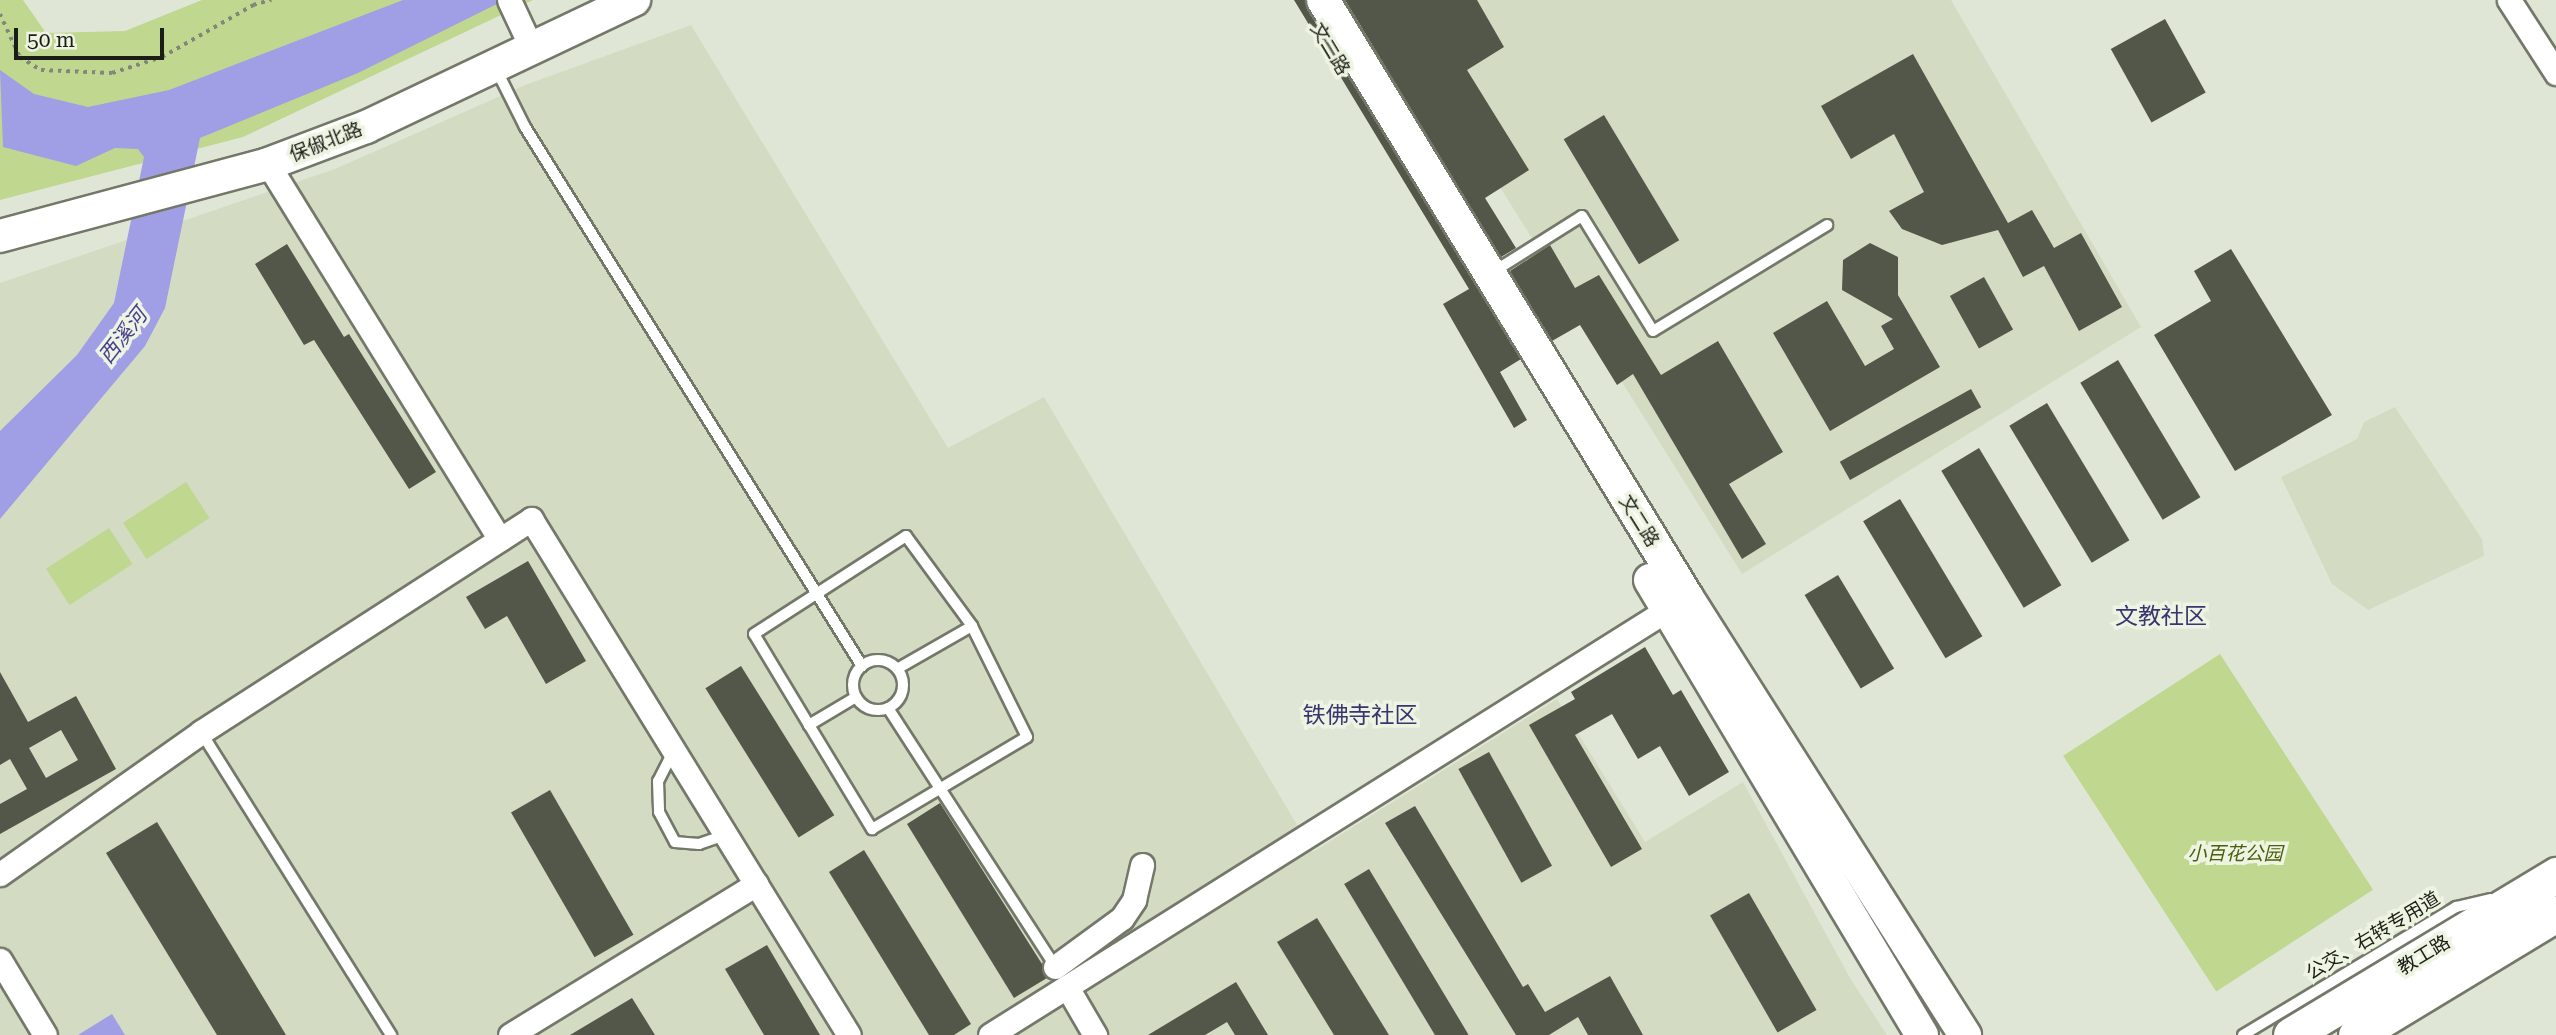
<!DOCTYPE html>
<meta charset="utf-8">
<style>
body{margin:0}
#map{position:relative;width:2556px;height:1035px;overflow:hidden;background:#e0e6d5;font-family:"Roboto Serif","Noto Sans SC",serif}
div>[style]{position:absolute}
.built>*{inset:0;background:#d3dbc3}
.green>*{inset:0;background:#c0d78f;transform-origin:0 0}
.water>*{inset:0;background:#a09ee4}
.building>*{inset:0;background:#525749;transform-origin:0 0}
.path>*{height:3.5px;margin-top:-1.75px;transform-origin:0;background:repeating-linear-gradient(90deg,#83877b 0 3.5px,transparent 0 8.5px)}
.roads{filter:drop-shadow(2px 0 #737869) drop-shadow(-2px 0 #737869) drop-shadow(0 2px #737869) drop-shadow(0 -2px #737869)}
.lane>*{height:10px;margin:-5px;padding:0 5px;transform-origin:5px;border-radius:5px;background:#fff}
.lane>.ring{margin:-5px;padding:0;box-sizing:content-box;background:none;border:10px solid #fff;border-radius:50%}
.street>*{height:23px;margin:-11.5px;padding:0 11.5px;transform-origin:11.5px;border-radius:11.5px;background:#fff}
.secondary>*{height:32px;margin:-16px;padding:0 16px;transform-origin:16px;border-radius:16px;background:#fff}
.primary>*{height:35px;margin:-17.5px;padding:0 17.5px;transform-origin:17.5px;border-radius:17.5px;background:#fff}
span{translate:-50% -50%;white-space:nowrap;text-align:center;line-height:1.15;-webkit-text-stroke:7px #eef4e2;paint-order:stroke}
.street-label{font-size:19px;color:#1b1d17}
.park-label{font-size:19px;color:#4c5f0d;font-style:italic}
.water-label{font-size:21px;color:#483e90;font-style:italic}
.quarter-label{font-size:23px;color:#3a3470}
.scale{position:absolute;left:14px;top:28px;width:150px;height:32px;box-sizing:border-box;border:4px solid #1b1d17;border-top:0;padding-left:9px;font-size:21px;line-height:24px;white-space:nowrap;color:#1b1d17;-webkit-text-stroke:5px #eef4e2;paint-order:stroke}
</style>
<div id="map">
<div class="built">
<div style="clip-path:polygon(1383px 0,1951px 0,2141px 327px,1742px 574px)"></div>
<div style="clip-path:polygon(691px 25px,948px 448px,1044px 397px,1313px 852px,1557px 699px,1645px 842px,1743px 782px,1850px 978px,1887px 1035px,0 1035px,0 283px,335px 169px,525px 85px)"></div>
<div style="clip-path:polygon(2395px 407px,2482px 539px,2484px 556px,2368px 610px,2332px 584px,2281px 477px,2357px 439px,2364px 422px)"></div>
</div>
<div class="green">
<div style="clip-path:polygon(0 0,23px 0,46px 33px,125px 31px,202px 0,533px 0,243px 137px,0 200px)"></div>
<div style="left:186px;top:482px;width:43px;height:75px;rotate:57deg"></div>
<div style="left:109px;top:528px;width:43px;height:75px;rotate:57deg"></div>
<div style="left:2220px;top:654px;width:281px;height:187px;rotate:57deg"></div>
</div>
<div class="water">
<div style="clip-path:polygon(403px 0,505px 0,358px 73px,200px 138px,165px 308px,145px 346px,0 519px,0 431px,77px 355px,114px 303px,144px 157px,138px 149px,115px 148px,76px 166px,3px 147px,0 70px,34px 94px,88px 107px,169px 90px)"></div>
<div style="clip-path:polygon(112px 1014px,125px 1035px,78px 1035px)"></div>
</div>
<div class="building">
<div style="clip-path:polygon(1294px 0,1305px 0,1521px 359px,1500px 372px,1527px 420px,1514px 428px,1443px 304px,1469px 289px)"></div>
<div style="clip-path:polygon(1345px 0,1477px 0,1504px 47px,1467px 70px,1529px 170px,1485px 198px,1516px 248px,1501px 257px)"></div>
<div style="left:2165px;top:19px;width:84px;height:62px;rotate:61deg"></div>
<div style="clip-path:polygon(1913px 54px,2008px 223px,2032px 210px,2054px 248px,2081px 233px,2122px 307px,2079px 331px,2044px 266px,2023px 277px,1998px 230px,1942px 245px,1902px 229px,1889px 211px,1924px 192px,1894px 134px,1851px 159px,1821px 106px)"></div>
<div style="left:1604px;top:115px;width:146px;height:47px;rotate:59deg"></div>
<div style="clip-path:polygon(1870px 243px,1898px 257px,1898px 295px,1940px 367px,1830px 431px,1773px 333px,1827px 301px,1865px 366px,1894px 349px,1881px 326px,1893px 319px,1842px 290px,1843px 260px)"></div>
<div style="clip-path:polygon(287px 244px,344px 337px,349px 334px,436px 472px,409px 489px,314px 340px,304px 345px,255px 264px)"></div>
<div style="clip-path:polygon(1550px 245px,1575px 288px,1599px 275px,1661px 375px,1718px 341px,1783px 452px,1729px 484px,1766px 544px,1742px 559px,1633px 374px,1617px 385px,1580px 325px,1552px 341px,1510px 271px)"></div>
<div style="clip-path:polygon(2231px 249px,2332px 415px,2235px 471px,2154px 335px,2211px 301px,2194px 271px)"></div>
<div style="left:1984px;top:277px;width:60px;height:39px;rotate:61deg"></div>
<div style="left:2118px;top:360px;width:160px;height:44px;rotate:59deg"></div>
<div style="left:1971px;top:389px;width:21px;height:150px;rotate:61deg"></div>
<div style="left:2047px;top:403px;width:160px;height:44px;rotate:59deg"></div>
<div style="left:1979px;top:448px;width:160px;height:44px;rotate:59deg"></div>
<div style="left:1900px;top:499px;width:160px;height:43px;rotate:59deg"></div>
<div style="clip-path:polygon(528px 561px,586px 661px,546px 684px,507px 616px,485px 629px,466px 597px)"></div>
<div style="left:1838px;top:575px;width:109px;height:39px;rotate:59deg"></div>
<div style="clip-path:polygon(1645px 647px,1673px 695px,1681px 690px,1729px 772px,1689px 796px,1660px 746px,1638px 759px,1612px 714px,1575px 735px,1642px 849px,1611px 867px,1529px 725px,1575px 699px,1571px 692px)"></div>
<div style="left:741px;top:666px;width:176px;height:42px;rotate:58deg"></div>
<div style="clip-path:polygon(evenodd,0 672px,28px 722px,76px 696px,116px 769px,0 834px,0 804px,27px 789px,10px 759px,0 765px,0 672px,61px 730px,78px 760px,46px 778px,29px 748px,61px 730px)"></div>
<div style="left:1489px;top:752px;width:130px;height:35px;rotate:61deg"></div>
<div style="left:550px;top:790px;width:167px;height:45px;rotate:60deg"></div>
<div style="clip-path:polygon(940px 803px,1042px 964px,1047px 978px,1014px 998px,907px 824px)"></div>
<div style="clip-path:polygon(1415px 806px,1523px 987px,1528px 984px,1545px 1012px,1610px 976px,1643px 1035px,1588px 1035px,1578px 1017px,1549px 1035px,1516px 1035px,1385px 823px)"></div>
<div style="clip-path:polygon(157px 822px,286px 1035px,217px 1035px,106px 853px)"></div>
<div style="clip-path:polygon(864px 850px,971px 1024px,954px 1035px,929px 1035px,829px 872px)"></div>
<div style="left:1369px;top:869px;width:193px;height:29px;rotate:59deg"></div>
<div style="left:1749px;top:893px;width:135px;height:45px;rotate:60deg"></div>
<div style="clip-path:polygon(1317px 918px,1389px 1035px,1334px 1035px,1277px 942px)"></div>
<div style="clip-path:polygon(767px 945px,820px 1035px,764px 1035px,725px 969px)"></div>
<div style="clip-path:polygon(1236px 982px,1268px 1035px,1235px 1035px,1227px 1022px,1205px 1035px,1148px 1035px)"></div>
<div style="clip-path:polygon(632px 998px,655px 1035px,570px 1035px)"></div>
</div>
<div class="path">
<div style="left:0;top:14px;width:47px;rotate:65.1deg"></div>
<div style="left:20px;top:57px;width:25px;rotate:32deg"></div>
<div style="left:41px;top:70px;width:71px;rotate:2.4deg"></div>
<div style="left:112px;top:73px;width:52px;rotate:-17.7deg"></div>
<div style="left:162px;top:57px;width:105px;rotate:-29.7deg"></div>
<div style="left:253px;top:5px;width:19px;rotate:-16deg"></div>
</div>
<div class="roads">
<div class="lane">
<div style="left:496px;top:69px;width:65px;rotate:63.4deg"></div>
<div style="left:525px;top:127px;width:636px;rotate:57.99deg"></div>
<div style="left:1493px;top:272px;width:105px;rotate:-32.2deg"></div>
<div style="left:1582px;top:216px;width:135px;rotate:58.3deg"></div>
<div style="left:1653px;top:331px;width:204px;rotate:-31.3deg"></div>
<div class="ring" style="left:853px;top:660px;width:40px;height:40px"></div>
<div style="left:856px;top:697px;width:55px;rotate:149.2deg"></div>
<div style="left:809px;top:725px;width:122px;rotate:58.8deg"></div>
<div style="left:872px;top:829px;width:180px;rotate:-30.7deg"></div>
<div style="left:1027px;top:737px;width:124px;rotate:-116.4deg"></div>
<div style="left:888px;top:708px;width:311px;rotate:57.1deg"></div>
<div style="left:809px;top:725px;width:106px;rotate:-121.1deg"></div>
<div style="left:754px;top:634px;width:181px;rotate:-32.8deg"></div>
<div style="left:906px;top:536px;width:112px;rotate:53.7deg"></div>
<div style="left:972px;top:626px;width:86px;rotate:150.2deg"></div>
<div style="left:201px;top:732px;width:358px;rotate:57.9deg"></div>
<div style="left:674px;top:750px;width:35px;rotate:117deg"></div>
<div style="left:658px;top:781px;width:31px;rotate:88deg"></div>
<div style="left:659px;top:812px;width:34px;rotate:62deg"></div>
<div style="left:675px;top:842px;width:24px;rotate:5deg"></div>
<div style="left:699px;top:844px;width:28px;rotate:-19deg"></div>
<div style="left:2243px;top:1035px;width:249px;rotate:-31deg"></div>
<div style="left:2456px;top:907px;width:35px;rotate:-13deg"></div>
</div>
<div class="street">
<div style="left:509px;top:0;width:52px;rotate:64.9deg"></div>
<div style="left:2509px;top:0;width:87px;rotate:57.2deg"></div>
<div style="left:268px;top:164px;width:441px;rotate:58.3deg"></div>
<div style="left:0;top:874px;width:246px;rotate:-35.2deg"></div>
<div style="left:201px;top:732px;width:393px;rotate:-32.8deg"></div>
<div style="left:531px;top:519px;width:606px;rotate:58.36deg"></div>
<div style="left:0;top:960px;width:87px;rotate:59deg"></div>
<div style="left:1055px;top:967px;width:83px;rotate:-36.2deg"></div>
<div style="left:1122px;top:918px;width:22px;rotate:-56deg"></div>
<div style="left:1134px;top:900px;width:36px;rotate:-77deg"></div>
<div style="left:1067px;top:987px;width:56px;rotate:59.7deg"></div>
<div style="left:510px;top:1035px;width:289px;rotate:-31.5deg"></div>
<div style="left:990px;top:1035px;width:816px;rotate:-32.13deg"></div>
</div>
<div class="secondary">
<div style="left:1323px;top:0;width:699px;rotate:58.63deg"></div>
<div style="left:1687px;top:597px;width:519px;rotate:57.6deg"></div>
<div style="left:0;top:236px;width:278px;rotate:-15deg"></div>
<div style="left:268px;top:164px;width:105px;rotate:-20.7deg"></div>
<div style="left:366px;top:127px;width:297px;rotate:-25.4deg"></div>
<div style="left:1650px;top:580px;width:530px;rotate:59.13deg"></div>
</div>
<div class="primary">
<div style="left:2291px;top:1035px;width:310px;rotate:-31.1deg"></div>
<div style="left:2356px;top:1035px;width:234px;rotate:-31.2deg"></div>
</div>
</div>
<div class="street-label">
<span style="left:1330px;top:49px;rotate:59deg">文二路</span>
<span style="left:326px;top:142px;rotate:-21deg">保俶北路</span>
<span style="left:1639px;top:521px;rotate:58deg">文二路</span>
<span style="left:2373px;top:936px;rotate:-31deg">公交、右转专用道</span>
<span style="left:2424px;top:955px;rotate:-31deg">教工路</span>
</div>
<div class="park-label">
<span style="left:2235px;top:854px">小百花公园</span>
</div>
<div class="water-label">
<span style="left:123px;top:336px;rotate:-52deg">西溪河</span>
</div>
<div class="quarter-label">
<span style="left:2161px;top:617px">文教社区</span>
<span style="left:1360px;top:716px">铁佛寺社区</span>
</div>
<div class="scale">50 m</div>
</div>
